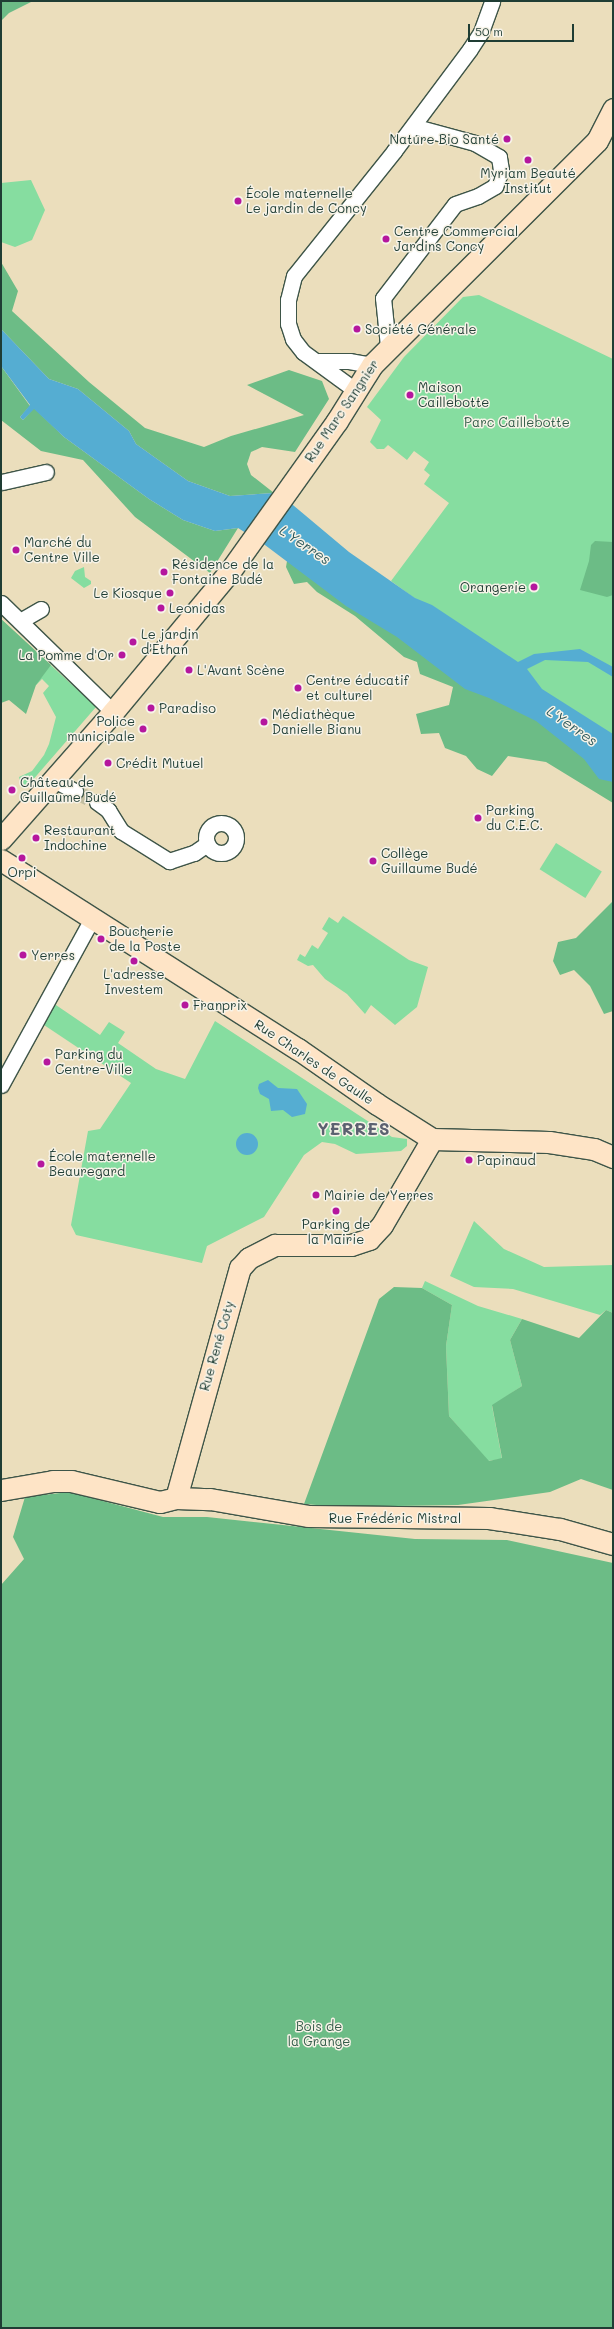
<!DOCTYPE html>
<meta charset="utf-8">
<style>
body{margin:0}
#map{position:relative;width:614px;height:2329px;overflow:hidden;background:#ebdebc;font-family:Mali,sans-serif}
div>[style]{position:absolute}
.green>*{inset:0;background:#86dda0;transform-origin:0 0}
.forest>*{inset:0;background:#6cbc86}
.water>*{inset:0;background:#55add2}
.round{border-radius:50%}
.street-tunnel>*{height:15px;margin-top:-7.5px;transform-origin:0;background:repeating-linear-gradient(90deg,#c2bea1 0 15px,transparent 0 23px)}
.roads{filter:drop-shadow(1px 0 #3e5548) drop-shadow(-1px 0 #3e5548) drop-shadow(0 1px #3e5548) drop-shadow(0 -1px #3e5548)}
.street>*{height:15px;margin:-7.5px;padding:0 7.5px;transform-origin:7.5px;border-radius:7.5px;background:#fff}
.street>.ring{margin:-7.5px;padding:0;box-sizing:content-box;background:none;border:15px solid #fff;border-radius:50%}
.secondary>*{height:21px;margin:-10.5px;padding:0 10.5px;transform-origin:10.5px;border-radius:10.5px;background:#fee4c6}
.dots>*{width:11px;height:11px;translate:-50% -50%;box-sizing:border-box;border:2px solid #f7f3e8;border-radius:50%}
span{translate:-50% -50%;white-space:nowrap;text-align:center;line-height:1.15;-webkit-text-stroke:3px #f7f3e8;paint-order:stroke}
.poi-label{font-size:13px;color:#1f3d34}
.right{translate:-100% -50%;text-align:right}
.left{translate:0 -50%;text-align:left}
.street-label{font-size:13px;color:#1f3d34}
.park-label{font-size:13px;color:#345d4a}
.water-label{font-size:14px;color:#2c595c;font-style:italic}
.district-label{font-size:17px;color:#5b6170;font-weight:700;letter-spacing:1px}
.frame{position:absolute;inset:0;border:2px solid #1f3d34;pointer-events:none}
.scale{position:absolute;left:468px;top:24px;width:106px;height:18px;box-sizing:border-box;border:2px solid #1f3d34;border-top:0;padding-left:5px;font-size:12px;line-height:14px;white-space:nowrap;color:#1f3d34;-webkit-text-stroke:3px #f7f3e8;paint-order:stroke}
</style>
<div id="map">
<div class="green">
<div style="clip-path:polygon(31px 180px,45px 210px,32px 240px,15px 247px,1px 242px,1px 183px)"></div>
<div style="clip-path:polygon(479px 295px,613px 359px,613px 737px,543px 692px,391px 581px,449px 503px,424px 484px,430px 475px,424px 470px,429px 462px,414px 451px,407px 460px,388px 445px,384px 449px,377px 449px,370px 442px,381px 420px,367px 407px,404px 357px,463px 297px)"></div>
<div style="clip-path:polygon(84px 567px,85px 577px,91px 581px,91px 584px,84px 588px,71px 578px,75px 571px)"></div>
<div style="clip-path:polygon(1px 619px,96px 707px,31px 782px,22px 788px,19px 777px,32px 771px,44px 755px,49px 744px,56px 717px,43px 693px,49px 686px,42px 679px,36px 685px)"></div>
<div style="left:556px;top:843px;width:54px;height:31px;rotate:32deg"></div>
<div style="clip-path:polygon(343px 916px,409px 960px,428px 967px,417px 1007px,395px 1025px,371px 1005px,365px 1014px,347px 994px,325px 979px,313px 965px,308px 966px,297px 960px,300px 954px,305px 957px,312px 945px,318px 949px,328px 933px,322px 929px,329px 917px,338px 923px)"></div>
<div style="clip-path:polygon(53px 1003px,100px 1035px,109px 1022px,125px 1032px,118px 1043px,156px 1069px,185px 1079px,215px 1021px,392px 1137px,407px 1139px,407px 1146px,401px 1151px,356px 1154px,335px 1144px,322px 1142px,304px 1155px,264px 1217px,207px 1246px,202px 1263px,76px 1235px,71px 1225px,88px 1131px,100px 1129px,131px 1083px,41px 1023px)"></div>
<div style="clip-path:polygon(474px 1221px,504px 1249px,544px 1267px,613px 1265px,613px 1313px,606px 1310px,600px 1315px,513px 1289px,474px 1287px,450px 1276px)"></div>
<div style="clip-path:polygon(425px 1281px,478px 1306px,522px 1319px,510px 1340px,522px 1386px,492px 1406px,502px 1459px,488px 1461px,449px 1416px,446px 1346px,452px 1305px,422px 1288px)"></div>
</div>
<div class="forest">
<div style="clip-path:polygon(1px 1px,33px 1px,9px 13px,1px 21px)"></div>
<div style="clip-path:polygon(1px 262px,18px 291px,12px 311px,89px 382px,145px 428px,204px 447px,231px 436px,304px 415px,247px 385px,289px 370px,322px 381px,329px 399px,295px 452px,262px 447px,251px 452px,247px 464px,251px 475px,274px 493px,230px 496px,188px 481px,136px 444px,129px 431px,78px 389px,49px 379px,1px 329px)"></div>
<div style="clip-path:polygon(1px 366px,30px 406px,20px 417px,23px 420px,34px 408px,64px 437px,149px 499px,183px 520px,215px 531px,238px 528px,210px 573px,135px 517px,83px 460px,41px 451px,1px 420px)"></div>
<div style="clip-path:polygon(595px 541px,613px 542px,613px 595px,607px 597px,580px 590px,589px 561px,591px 545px)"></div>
<div style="clip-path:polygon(288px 555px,613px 760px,613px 803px,546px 762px,508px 756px,492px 776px,477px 769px,466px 756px,445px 748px,439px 733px,421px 734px,416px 714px,449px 705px,453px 687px,420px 674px,417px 662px,404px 657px,355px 616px,317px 592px,307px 582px,294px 584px,286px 567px)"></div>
<div style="clip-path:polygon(1px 619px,51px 665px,36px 685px,26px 714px,9px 700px,1px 703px)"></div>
<div style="clip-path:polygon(613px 901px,613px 1011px,604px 1014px,590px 986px,574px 970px,560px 975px,553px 961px,558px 942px,576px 938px)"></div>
<div style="clip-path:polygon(394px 1287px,422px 1288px,452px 1305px,446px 1346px,449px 1416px,489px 1461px,502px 1458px,492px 1405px,522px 1386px,510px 1340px,522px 1319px,579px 1338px,606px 1310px,613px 1313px,613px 1490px,581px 1479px,550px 1492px,458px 1505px,341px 1507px,304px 1504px,379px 1299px)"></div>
<div style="clip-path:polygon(69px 1492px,163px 1517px,207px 1517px,415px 1539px,507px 1540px,613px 1563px,613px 2328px,1px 2328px,1px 1585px,24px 1559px,13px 1537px,25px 1497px)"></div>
</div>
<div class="water">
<div style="clip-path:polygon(1px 329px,49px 379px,78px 389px,129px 431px,136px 444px,188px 481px,230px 496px,274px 493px,281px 495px,349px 552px,415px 598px,432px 605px,518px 662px,534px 654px,580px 649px,613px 667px,613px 677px,588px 662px,545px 660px,527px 669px,542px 689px,613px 734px,613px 782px,599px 779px,584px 759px,536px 721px,489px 698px,465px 689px,397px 637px,346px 606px,265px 545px,238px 528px,215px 531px,183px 520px,149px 499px,64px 437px,34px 409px,23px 420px,20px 417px,30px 405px,1px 366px)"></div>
<div style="clip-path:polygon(268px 1080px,278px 1088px,297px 1089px,307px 1104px,305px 1114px,292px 1117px,283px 1110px,271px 1111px,269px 1099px,260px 1094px,258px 1088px,259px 1084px)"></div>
<div class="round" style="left:236px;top:1133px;width:22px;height:22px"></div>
</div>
<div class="street-tunnel">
<div style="left:75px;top:791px;width:25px;rotate:27deg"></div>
</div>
<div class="roads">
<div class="street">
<div style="left:388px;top:346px;width:48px;rotate:-95.9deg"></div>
<div style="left:383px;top:298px;width:118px;rotate:-52.5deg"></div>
<div style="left:455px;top:204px;width:24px;rotate:-19deg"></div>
<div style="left:478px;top:196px;width:20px;rotate:-30deg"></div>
<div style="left:495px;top:186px;width:17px;rotate:-69deg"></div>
<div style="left:501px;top:170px;width:13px;rotate:-99deg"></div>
<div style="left:499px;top:157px;width:28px;rotate:-150deg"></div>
<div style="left:475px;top:143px;width:64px;rotate:-164.7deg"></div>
<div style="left:319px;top:361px;width:30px"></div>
<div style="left:349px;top:361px;width:23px;rotate:10deg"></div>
<div style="left:355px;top:390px;width:64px;rotate:-143.8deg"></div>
<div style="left:303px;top:352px;width:16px;rotate:-128deg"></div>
<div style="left:293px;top:339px;width:16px;rotate:-108deg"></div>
<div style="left:288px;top:324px;width:24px;rotate:-90deg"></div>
<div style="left:288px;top:300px;width:25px;rotate:-76deg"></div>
<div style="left:294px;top:276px;width:160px;rotate:-51.3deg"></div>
<div style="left:394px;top:151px;width:127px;rotate:-53.3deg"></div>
<div style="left:470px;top:49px;width:20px;rotate:-57deg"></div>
<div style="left:481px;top:32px;width:33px;rotate:-70deg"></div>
<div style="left:2px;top:482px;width:45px;rotate:-12.8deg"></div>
<div style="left:1px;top:603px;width:156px;rotate:44.2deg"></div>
<div style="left:20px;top:621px;width:24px;rotate:-30deg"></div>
<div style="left:54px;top:780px;width:24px;rotate:28deg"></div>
<div style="left:97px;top:802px;width:14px;rotate:36deg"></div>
<div style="left:108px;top:810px;width:25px;rotate:58deg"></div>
<div style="left:121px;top:831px;width:57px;rotate:32deg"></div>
<div style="left:169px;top:861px;width:26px;rotate:-18deg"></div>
<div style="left:194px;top:853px;width:16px;rotate:-35deg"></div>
<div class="ring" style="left:206px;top:823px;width:15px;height:15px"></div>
<div style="left:1px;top:1085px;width:189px;rotate:-61.3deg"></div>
</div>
<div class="secondary">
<div style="left:1px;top:839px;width:169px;rotate:-48.6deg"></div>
<div style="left:113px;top:712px;width:183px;rotate:-50.3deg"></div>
<div style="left:230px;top:571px;width:184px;rotate:-54.5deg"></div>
<div style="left:337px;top:421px;width:66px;rotate:-58deg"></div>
<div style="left:372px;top:365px;width:317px;rotate:-44.9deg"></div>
<div style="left:597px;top:141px;width:36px;rotate:-63deg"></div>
<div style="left:1px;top:860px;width:352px;rotate:32.5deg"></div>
<div style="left:298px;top:1049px;width:96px;rotate:34.8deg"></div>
<div style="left:377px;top:1104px;width:65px;rotate:32.5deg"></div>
<div style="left:432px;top:1139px;width:117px;rotate:1.5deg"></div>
<div style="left:549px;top:1142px;width:46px;rotate:8.8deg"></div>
<div style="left:594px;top:1149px;width:21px;rotate:23deg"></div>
<div style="left:1px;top:1490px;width:53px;rotate:-9.8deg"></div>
<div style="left:53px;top:1481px;width:18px"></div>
<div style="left:71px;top:1481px;width:91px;rotate:13.3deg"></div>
<div style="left:160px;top:1502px;width:16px;rotate:-14deg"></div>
<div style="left:176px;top:1498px;width:34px;rotate:2deg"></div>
<div style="left:210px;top:1499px;width:99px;rotate:9.8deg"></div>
<div style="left:308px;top:1516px;width:181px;rotate:0.6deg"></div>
<div style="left:489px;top:1518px;width:72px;rotate:8.8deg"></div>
<div style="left:560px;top:1529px;width:55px;rotate:15.8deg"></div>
<div style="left:176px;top:1498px;width:239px;rotate:-74.5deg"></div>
<div style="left:240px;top:1268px;width:13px;rotate:-48deg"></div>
<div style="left:249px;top:1258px;width:29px;rotate:-27deg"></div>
<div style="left:275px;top:1245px;width:76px"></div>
<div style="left:351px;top:1245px;width:19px;rotate:-18deg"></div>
<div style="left:369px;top:1239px;width:19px;rotate:-47deg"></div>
<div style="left:382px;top:1225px;width:99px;rotate:-59.8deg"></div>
</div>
</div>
<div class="dots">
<div style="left:507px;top:139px;background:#b5179e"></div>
<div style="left:528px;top:160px;background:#b5179e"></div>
<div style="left:238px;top:201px;background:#b5179e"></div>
<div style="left:386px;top:239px;background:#b5179e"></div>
<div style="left:357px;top:329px;background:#b5179e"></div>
<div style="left:410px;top:395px;background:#b5179e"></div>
<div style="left:16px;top:550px;background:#b5179e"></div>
<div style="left:164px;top:572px;background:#b5179e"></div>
<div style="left:534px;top:587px;background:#b5179e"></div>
<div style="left:170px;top:593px;background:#b5179e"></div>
<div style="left:161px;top:608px;background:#b5179e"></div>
<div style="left:133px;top:642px;background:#b5179e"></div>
<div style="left:122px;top:655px;background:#b5179e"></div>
<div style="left:189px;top:670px;background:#b5179e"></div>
<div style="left:298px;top:688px;background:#b5179e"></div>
<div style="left:151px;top:708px;background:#b5179e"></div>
<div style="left:264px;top:722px;background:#b5179e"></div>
<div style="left:143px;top:729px;background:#b5179e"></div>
<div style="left:108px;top:763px;background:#b5179e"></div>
<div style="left:12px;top:790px;background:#b5179e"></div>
<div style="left:478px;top:818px;background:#b5179e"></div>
<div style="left:36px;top:838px;background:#b5179e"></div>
<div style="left:22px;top:858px;background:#b5179e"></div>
<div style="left:373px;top:861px;background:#b5179e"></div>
<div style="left:101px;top:939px;background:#b5179e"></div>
<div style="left:23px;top:955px;background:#b5179e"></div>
<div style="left:134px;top:961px;background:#b5179e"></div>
<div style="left:185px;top:1005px;background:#b5179e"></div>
<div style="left:47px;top:1062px;background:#b5179e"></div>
<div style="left:469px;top:1160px;background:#b5179e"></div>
<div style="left:41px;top:1164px;background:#b5179e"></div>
<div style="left:316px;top:1195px;background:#b5179e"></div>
<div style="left:336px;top:1211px;background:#b5179e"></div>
</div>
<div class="poi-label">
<span class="right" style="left:499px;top:139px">Nature Bio Santé</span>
<span style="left:528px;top:181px">Myriam Beauté<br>Institut</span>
<span class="left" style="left:246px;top:201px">École maternelle<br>Le jardin de Concy</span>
<span class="left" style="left:394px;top:239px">Centre Commercial<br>Jardins Concy</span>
<span class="left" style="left:365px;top:329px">Société Générale</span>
<span class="left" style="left:418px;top:395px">Maison<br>Caillebotte</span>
<span class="left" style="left:24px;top:550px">Marché du<br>Centre Ville</span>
<span class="left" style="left:172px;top:572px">Résidence de la<br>Fontaine Budé</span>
<span class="right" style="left:526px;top:587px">Orangerie</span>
<span class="right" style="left:162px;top:593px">Le Kiosque</span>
<span class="left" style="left:169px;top:608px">Leonidas</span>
<span class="left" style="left:141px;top:642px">Le jardin<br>d'Ethan</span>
<span class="right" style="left:114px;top:655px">La Pomme d'Or</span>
<span class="left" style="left:197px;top:670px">L'Avant Scène</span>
<span class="left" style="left:306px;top:688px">Centre éducatif<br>et culturel</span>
<span class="left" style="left:159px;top:708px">Paradiso</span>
<span class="left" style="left:272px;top:722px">Médiathèque<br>Danielle Bianu</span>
<span class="right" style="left:135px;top:729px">Police<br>municipale</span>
<span class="left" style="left:116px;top:763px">Crédit Mutuel</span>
<span class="left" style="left:20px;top:790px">Château de<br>Guillaume Budé</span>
<span class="left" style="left:486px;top:818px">Parking<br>du C.E.C.</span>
<span class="left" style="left:44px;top:838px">Restaurant<br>Indochine</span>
<span class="left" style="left:381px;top:861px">Collège<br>Guillaume Budé</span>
<span style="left:22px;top:872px">Orpi</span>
<span class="left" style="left:109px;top:939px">Boucherie<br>de la Poste</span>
<span class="left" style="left:31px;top:955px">Yerres</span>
<span style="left:134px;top:982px">L'adresse<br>Investem</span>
<span class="left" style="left:193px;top:1005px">Franprix</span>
<span class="left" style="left:55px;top:1062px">Parking du<br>Centre-Ville</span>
<span class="left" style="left:49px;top:1164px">École maternelle<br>Beauregard</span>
<span class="left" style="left:477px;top:1160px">Papinaud</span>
<span class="left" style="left:324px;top:1195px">Mairie de Yerres</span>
<span style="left:336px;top:1232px">Parking de<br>la Mairie</span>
</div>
<div class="street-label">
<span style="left:342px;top:411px;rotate:-56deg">Rue Marc Sangnier</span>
<span style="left:314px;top:1062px;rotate:34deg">Rue Charles de Gaulle</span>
<span style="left:217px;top:1346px;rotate:-74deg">Rue René Coty</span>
<span style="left:395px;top:1518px">Rue Frédéric Mistral</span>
</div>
<div class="park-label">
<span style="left:517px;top:422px">Parc Caillebotte</span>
<span style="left:319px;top:2034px">Bois de<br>la Grange</span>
</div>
<div class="water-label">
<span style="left:305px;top:545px;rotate:34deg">L'Yerres</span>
<span style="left:572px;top:726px;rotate:35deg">L'Yerres</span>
</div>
<div class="district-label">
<span style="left:354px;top:1129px">YERRES</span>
</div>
<div class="frame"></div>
<div class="scale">50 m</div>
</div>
